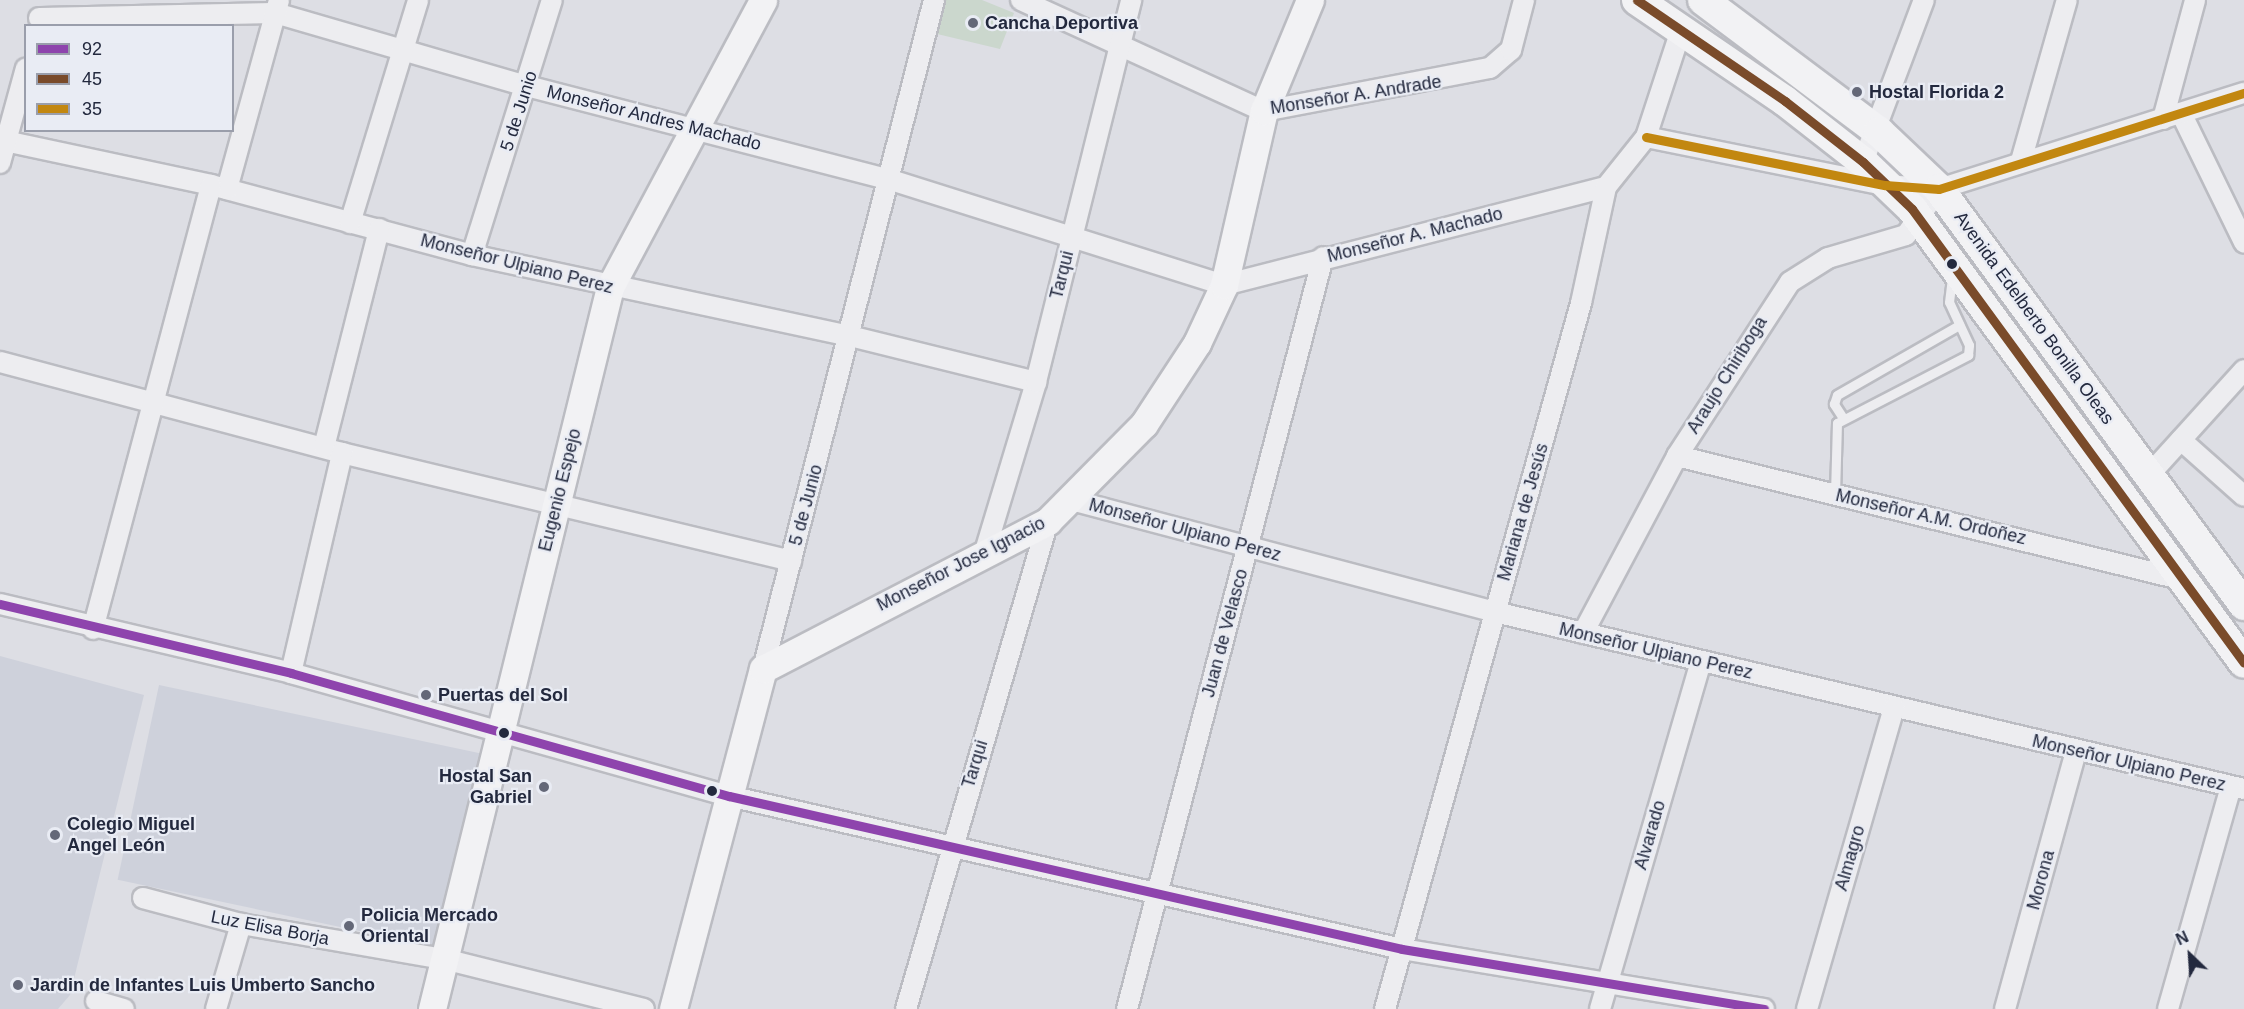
<!DOCTYPE html>
<meta charset="utf-8">
<style>
body{margin:0}
#map{position:relative;width:2244px;height:1009px;overflow:hidden;background:#dddee4;font-family:Helvetica,sans-serif}
div>[style]{position:absolute}
.built>*{inset:0;background:#ced1db;transform-origin:0 0}
.green>*{inset:0;background:#cbd7cd}
.roads{filter:drop-shadow(2px 0 #bbbcc2) drop-shadow(-2px 0 #bbbcc2) drop-shadow(0 2px #bbbcc2) drop-shadow(0 -2px #bbbcc2)}
.lane>*{height:9px;margin:-4.5px;padding:0 4.5px;transform-origin:4.5px;border-radius:4.5px;background:#ededf0}
.street>*{height:20px;margin:-10px;padding:0 10px;transform-origin:10px;border-radius:10px;background:#ededf0}
.secondary>*{height:27px;margin:-13.5px;padding:0 13.5px;transform-origin:13.5px;border-radius:13.5px;background:#f2f2f4}
.primary>*{height:30px;margin:-15px;padding:0 15px;transform-origin:15px;border-radius:15px;background:#f2f2f4}
.bus-1>*{height:9px;margin:-4.5px;padding:0 4.5px;transform-origin:4.5px;border-radius:4.5px;background:#8e44ad}
.bus-2>*{height:9px;margin:-4.5px;padding:0 4.5px;transform-origin:4.5px;border-radius:4.5px;background:#7a4b2a}
.bus-3>*{height:9px;margin:-4.5px;padding:0 4.5px;transform-origin:4.5px;border-radius:4.5px;background:#c28710}
.dots>*{width:16px;height:16px;translate:-50% -50%;box-sizing:border-box;border:3px solid #e9ecf4;border-radius:50%}
span{translate:-50% -50%;white-space:nowrap;text-align:center;line-height:1.15;-webkit-text-stroke:4.5px #e9ecf4;paint-order:stroke}
.poi-label{font-size:18px;color:#23293e;font-weight:700}
.left{translate:0 -50%;text-align:left}
.right{translate:-100% -50%;text-align:right}
.street-label{font-size:18px;color:#23293e}
.legend{position:absolute;left:24px;top:24px;width:210px;height:108px;box-sizing:border-box;background:#e9ecf4;border:2px solid #9a9eab;margin:0;padding:8px 10px;list-style:none;font-size:18px;color:#23293e}
.legend li{display:flex;align-items:center;gap:12px;height:30px}
.legend b{width:30px;border:2px solid #9a9eab}
.north{position:absolute;left:2160px;top:925px;width:60px;height:60px;-webkit-text-stroke:4px #e9ecf4;paint-order:stroke;rotate:335deg;font-size:16px;font-weight:700;line-height:24px;text-align:center;color:#23293e}
.north::after{content:'';display:block;margin:auto;width:21px;height:27px;background:#23293e;clip-path:polygon(50% 0,100% 100%,50% 72%,0 100%)}
</style>
<div id="map">
<div class="built">
<div style="clip-path:polygon(0 656px,144px 695px,70px 995px,58px 1009px,0 1009px)"></div>
<div style="left:159px;top:685px;width:328px;height:199px;rotate:12deg"></div>
</div>
<div class="green">
<div style="clip-path:polygon(942px 0,982px 0,1014px 13px,1000px 49px,933px 33px)"></div>
</div>
<div class="roads">
<div class="lane">
<div style="left:1843px;top:418px;width:17px;rotate:-123deg"></div>
<div style="left:1834px;top:404px;width:9px;rotate:-72deg"></div>
<div style="left:1837px;top:395px;width:141px;rotate:-29.8deg"></div>
<div style="left:1835px;top:494px;width:71px;rotate:-88.4deg"></div>
<div style="left:1837px;top:423px;width:148px;rotate:-27.4deg"></div>
<div style="left:1968px;top:355px;width:10px;rotate:-84deg"></div>
<div style="left:1969px;top:345px;width:47px;rotate:-114.9deg"></div>
<div style="left:1949px;top:302px;width:25px;rotate:-83deg"></div>
</div>
<div class="street">
<div style="left:1021px;top:0;width:267px;rotate:24.6deg"></div>
<div style="left:1264px;top:111px;width:230px;rotate:-10.8deg"></div>
<div style="left:1490px;top:68px;width:28px;rotate:-41deg"></div>
<div style="left:1511px;top:50px;width:52px;rotate:-75.4deg"></div>
<div style="left:39px;top:18px;width:236px;rotate:-1.2deg"></div>
<div style="left:275px;top:13px;width:262px;rotate:16.2deg"></div>
<div style="left:527px;top:86px;width:376px;rotate:14.5deg"></div>
<div style="left:891px;top:180px;width:349px;rotate:17.5deg"></div>
<div style="left:1224px;top:285px;width:394px;rotate:-14.4deg"></div>
<div style="left:2181px;top:113px;width:144px;rotate:64deg"></div>
<div style="left:2163px;top:119px;width:123px;rotate:-74.9deg"></div>
<div style="left:1646px;top:137px;width:244px;rotate:11.4deg"></div>
<div style="left:1885px;top:185px;width:54px;rotate:4.2deg"></div>
<div style="left:1939px;top:189px;width:320px;rotate:-17.5deg"></div>
<div style="left:0;top:140px;width:216px;rotate:12deg"></div>
<div style="left:211px;top:185px;width:270px;rotate:15deg"></div>
<div style="left:472px;top:255px;width:387px;rotate:12.1deg"></div>
<div style="left:850px;top:336px;width:192px;rotate:13.9deg"></div>
<div style="left:2021px;top:161px;width:167px;rotate:-74.1deg"></div>
<div style="left:1863px;top:162px;width:173px;rotate:-69.4deg"></div>
<div style="left:0;top:163px;width:98px;rotate:-74.7deg"></div>
<div style="left:227px;top:189px;width:196px;rotate:-74.6deg"></div>
<div style="left:350px;top:223px;width:233px;rotate:-73deg"></div>
<div style="left:472px;top:255px;width:267px;rotate:-72.6deg"></div>
<div style="left:0;top:362px;width:354px;rotate:14.9deg"></div>
<div style="left:342px;top:453px;width:462px;rotate:13.5deg"></div>
<div style="left:2181px;top:440px;width:84px;rotate:41.6deg"></div>
<div style="left:324px;top:447px;width:225px;rotate:-75.8deg"></div>
<div style="left:1677px;top:456px;width:522px;rotate:13.74deg"></div>
<div style="left:2148px;top:476px;width:143px;rotate:-47.8deg"></div>
<div style="left:1071px;top:500px;width:439px;rotate:14.8deg"></div>
<div style="left:1495px;top:612px;width:770px;rotate:13.3deg"></div>
<div style="left:986px;top:548px;width:173px;rotate:-73.2deg"></div>
<div style="left:1036px;top:382px;width:394px;rotate:-76deg"></div>
<div style="left:0;top:604px;width:299px;rotate:13.3deg"></div>
<div style="left:291px;top:673px;width:455px;rotate:15.7deg"></div>
<div style="left:729px;top:796px;width:690px;rotate:12.81deg"></div>
<div style="left:1402px;top:949px;width:367px;rotate:9.4deg"></div>
<div style="left:93px;top:629px;width:459px;rotate:-75.1deg"></div>
<div style="left:1583px;top:633px;width:200px;rotate:-62deg"></div>
<div style="left:1677px;top:456px;width:207px;rotate:-57deg"></div>
<div style="left:1790px;top:282px;width:45px;rotate:-32.3deg"></div>
<div style="left:1828px;top:258px;width:81px;rotate:-16.4deg"></div>
<div style="left:1906px;top:235px;width:57px;rotate:-54.3deg"></div>
<div style="left:763px;top:669px;width:691px;rotate:-75.66deg"></div>
<div style="left:291px;top:673px;width:226px;rotate:-76.9deg"></div>
<div style="left:143px;top:898px;width:101px;rotate:14.9deg"></div>
<div style="left:241px;top:924px;width:206px;rotate:9.8deg"></div>
<div style="left:444px;top:959px;width:206px;rotate:14deg"></div>
<div style="left:96px;top:1001px;width:29px;rotate:16deg"></div>
<div style="left:216px;top:1009px;width:89px;rotate:-73.6deg"></div>
<div style="left:906px;top:1009px;width:508px;rotate:-73.78deg"></div>
<div style="left:1127px;top:1009px;width:777px;rotate:-75.39deg"></div>
<div style="left:1385px;top:1009px;width:733px;rotate:-74.48deg"></div>
<div style="left:1581px;top:303px;width:119px;rotate:-77.8deg"></div>
<div style="left:1606px;top:187px;width:64px;rotate:-51.3deg"></div>
<div style="left:1646px;top:137px;width:116px;rotate:-71.9deg"></div>
<div style="left:1600px;top:1009px;width:361px;rotate:-73.8deg"></div>
<div style="left:1807px;top:1009px;width:314px;rotate:-73.9deg"></div>
<div style="left:2005px;top:1009px;width:268px;rotate:-74.6deg"></div>
<div style="left:2168px;top:1009px;width:231px;rotate:-74.2deg"></div>
</div>
<div class="secondary">
<div style="left:432px;top:1009px;width:744px;rotate:-76.15deg"></div>
<div style="left:610px;top:287px;width:325px;rotate:-61.9deg"></div>
<div style="left:673px;top:1009px;width:352px;rotate:-75.2deg"></div>
<div style="left:763px;top:669px;width:321px;rotate:-27.4deg"></div>
<div style="left:1048px;top:521px;width:136px;rotate:-45.3deg"></div>
<div style="left:1144px;top:424px;width:97px;rotate:-56.8deg"></div>
<div style="left:1197px;top:343px;width:64px;rotate:-65deg"></div>
<div style="left:1224px;top:285px;width:179px;rotate:-77.1deg"></div>
<div style="left:1264px;top:111px;width:120px;rotate:-67.5deg"></div>
</div>
<div class="primary">
<div style="left:1637px;top:0;width:179px;rotate:34.3deg"></div>
<div style="left:1785px;top:101px;width:99px;rotate:38deg"></div>
<div style="left:1863px;top:162px;width:68px;rotate:43.8deg"></div>
<div style="left:1912px;top:209px;width:562px;rotate:53.82deg"></div>
<div style="left:1703px;top:0;width:220px;rotate:36.9deg"></div>
<div style="left:1879px;top:132px;width:83px;rotate:43.5deg"></div>
<div style="left:1939px;top:189px;width:516px;rotate:53.75deg"></div>
</div>
</div>
<div class="bus-1">
<div style="left:0;top:604px;width:299px;rotate:13.3deg"></div>
<div style="left:291px;top:673px;width:455px;rotate:15.7deg"></div>
<div style="left:729px;top:796px;width:690px;rotate:12.81deg"></div>
<div style="left:1402px;top:949px;width:367px;rotate:9.4deg"></div>
</div>
<div class="bus-2">
<div style="left:1637px;top:0;width:179px;rotate:34.3deg"></div>
<div style="left:1785px;top:101px;width:99px;rotate:38deg"></div>
<div style="left:1863px;top:162px;width:68px;rotate:43.8deg"></div>
<div style="left:1912px;top:209px;width:562px;rotate:53.82deg"></div>
</div>
<div class="bus-3">
<div style="left:1646px;top:137px;width:244px;rotate:11.4deg"></div>
<div style="left:1885px;top:185px;width:54px;rotate:4.2deg"></div>
<div style="left:1939px;top:189px;width:320px;rotate:-17.5deg"></div>
</div>
<div class="dots">
<div style="left:973px;top:23px;background:#646878"></div>
<div style="left:1857px;top:92px;background:#646878"></div>
<div style="left:1952px;top:264px;background:#23293e"></div>
<div style="left:426px;top:695px;background:#646878"></div>
<div style="left:504px;top:733px;background:#23293e"></div>
<div style="left:544px;top:787px;background:#646878"></div>
<div style="left:712px;top:791px;background:#23293e"></div>
<div style="left:55px;top:835px;background:#646878"></div>
<div style="left:349px;top:926px;background:#646878"></div>
<div style="left:18px;top:985px;background:#646878"></div>
</div>
<div class="poi-label">
<span class="left" style="left:985px;top:23px">Cancha Deportiva</span>
<span class="left" style="left:1869px;top:92px">Hostal Florida 2</span>
<span class="left" style="left:438px;top:695px">Puertas del Sol</span>
<span class="right" style="left:532px;top:787px">Hostal San<br>Gabriel</span>
<span class="left" style="left:67px;top:835px">Colegio Miguel<br>Angel León</span>
<span class="left" style="left:361px;top:926px">Policia Mercado<br>Oriental</span>
<span class="left" style="left:30px;top:985px">Jardin de Infantes Luis Umberto Sancho</span>
</div>
<div class="street-label">
<span style="left:1356px;top:95px;rotate:-9deg">Monseñor A. Andrade</span>
<span style="left:519px;top:111px;rotate:-72deg">5 de Junio</span>
<span style="left:654px;top:118px;rotate:14deg">Monseñor Andres Machado</span>
<span style="left:1415px;top:235px;rotate:-14deg">Monseñor A. Machado</span>
<span style="left:517px;top:264px;rotate:14deg">Monseñor Ulpiano Perez</span>
<span style="left:1062px;top:275px;rotate:-76deg">Tarqui</span>
<span style="left:2034px;top:318px;rotate:54deg">Avenida Edelberto Bonilla Oleas</span>
<span style="left:1727px;top:375px;rotate:-58deg">Araujo Chiriboga</span>
<span style="left:560px;top:490px;rotate:-76deg">Eugenio Espejo</span>
<span style="left:806px;top:505px;rotate:-75deg">5 de Junio</span>
<span style="left:1523px;top:512px;rotate:-74deg">Mariana de Jesús</span>
<span style="left:1931px;top:517px;rotate:13deg">Monseñor A.M. Ordoñez</span>
<span style="left:1185px;top:530px;rotate:15deg">Monseñor Ulpiano Perez</span>
<span style="left:961px;top:564px;rotate:-27deg">Monseñor Jose Ignacio</span>
<span style="left:1225px;top:633px;rotate:-75deg">Juan de Velasco</span>
<span style="left:1656px;top:651px;rotate:13deg">Monseñor Ulpiano Perez</span>
<span style="left:2129px;top:763px;rotate:13deg">Monseñor Ulpiano Perez</span>
<span style="left:975px;top:764px;rotate:-73deg">Tarqui</span>
<span style="left:1650px;top:835px;rotate:-74deg">Alvarado</span>
<span style="left:1850px;top:858px;rotate:-74deg">Almagro</span>
<span style="left:2041px;top:880px;rotate:-75deg">Morona</span>
<span style="left:270px;top:928px;rotate:11deg">Luz Elisa Borja</span>
</div>
<ul class="legend">
<li><b style="height:8px;background:#8e44ad"></b>92</li>
<li><b style="height:8px;background:#7a4b2a"></b>45</li>
<li><b style="height:8px;background:#c28710"></b>35</li>
</ul>
<div class="north">N</div>
</div>
